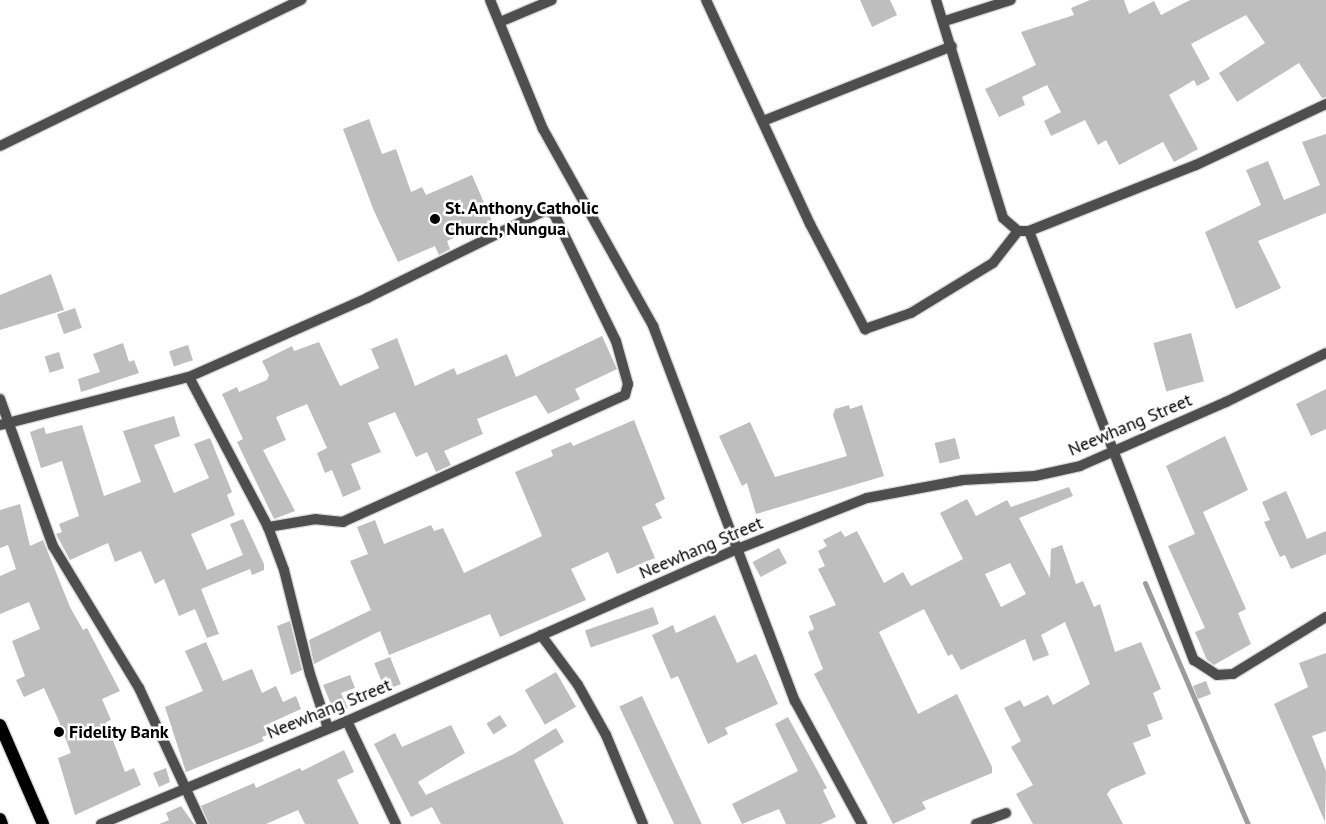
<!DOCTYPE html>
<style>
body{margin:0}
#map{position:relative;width:1326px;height:824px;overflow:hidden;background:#fff;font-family:"PT Sans",sans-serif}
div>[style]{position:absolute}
.stream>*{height:5px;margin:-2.5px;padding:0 2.5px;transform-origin:2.5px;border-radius:2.5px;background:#9c9c9c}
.building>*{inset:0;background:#bebebe;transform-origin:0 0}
.roads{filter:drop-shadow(1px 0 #dbdbdb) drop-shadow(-1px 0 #dbdbdb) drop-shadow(0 1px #dbdbdb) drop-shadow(0 -1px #dbdbdb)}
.minor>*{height:10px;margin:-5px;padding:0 5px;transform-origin:5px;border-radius:5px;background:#4e4e4e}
.primary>*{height:12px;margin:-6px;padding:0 6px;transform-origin:6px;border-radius:6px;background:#000}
.dots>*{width:14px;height:14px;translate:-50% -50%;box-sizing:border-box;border:2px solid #fff;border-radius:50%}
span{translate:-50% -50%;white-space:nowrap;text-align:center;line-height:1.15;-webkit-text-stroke:5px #fff;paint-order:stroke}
.poi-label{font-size:18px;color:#000;font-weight:700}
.left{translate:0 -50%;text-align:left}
.street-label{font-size:18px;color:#000}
</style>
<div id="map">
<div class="stream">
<div style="left:1145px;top:583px;width:262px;rotate:66.9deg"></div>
</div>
<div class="building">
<div style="clip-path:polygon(860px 0,890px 0,897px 15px,872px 27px)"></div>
<div style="clip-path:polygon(1090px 0,1124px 0,1129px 14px,1154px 1px,1161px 15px,1190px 0,1326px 0,1326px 97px,1322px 98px,1299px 63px,1237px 102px,1219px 73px,1265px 43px,1246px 15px,1191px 44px,1210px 79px,1197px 86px,1194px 80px,1169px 95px,1198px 149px,1174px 162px,1163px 142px,1119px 165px,1106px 140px,1098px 145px,1085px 120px,1051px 136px,1044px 121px,1061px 112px,1047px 85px,1022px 97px,1025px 105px,999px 117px,985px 89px,1036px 65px,1021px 32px,1074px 15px,1071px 8px)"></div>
<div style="clip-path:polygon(369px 119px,382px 154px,396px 149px,411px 192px,422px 187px,426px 195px,472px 175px,492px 221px,447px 241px,450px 249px,439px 255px,435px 246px,398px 262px,374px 211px,343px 129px)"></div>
<div style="clip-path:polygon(1326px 134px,1326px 213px,1258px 241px,1281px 288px,1236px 309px,1205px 232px,1261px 205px,1246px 170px,1268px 161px,1284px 200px,1320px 185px,1302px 142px)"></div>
<div style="clip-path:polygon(51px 274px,64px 310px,0 330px,0 295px)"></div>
<div style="left:75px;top:308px;width:21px;height:19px;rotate:71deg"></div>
<div style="left:1191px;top:333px;width:50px;height:39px;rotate:75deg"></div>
<div style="clip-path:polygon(602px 336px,617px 369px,575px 389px,580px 399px,548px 414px,536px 395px,477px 419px,483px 434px,444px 451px,451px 465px,436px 472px,427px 452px,416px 457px,395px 412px,368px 423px,381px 452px,351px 464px,361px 489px,343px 497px,332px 470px,325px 473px,317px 453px,327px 448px,307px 404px,276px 417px,286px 440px,263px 450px,295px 511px,274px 519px,237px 442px,243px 439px,222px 394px,237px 387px,239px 392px,267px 380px,269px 375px,262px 361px,292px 346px,294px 351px,319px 342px,340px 386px,379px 368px,371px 349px,397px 338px,415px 386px,454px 368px,457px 375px,507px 354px,516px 377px)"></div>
<div style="clip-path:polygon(123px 343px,129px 362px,134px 360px,139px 373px,81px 392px,78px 379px,100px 372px,93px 354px)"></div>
<div style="left:188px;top:345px;width:16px;height:20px;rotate:72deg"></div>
<div style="left:59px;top:352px;width:17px;height:15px;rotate:73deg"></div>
<div style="clip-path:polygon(1326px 389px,1326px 429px,1311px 436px,1296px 404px)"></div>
<div style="clip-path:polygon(849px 405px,850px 409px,862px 405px,884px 476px,756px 514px,747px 483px,742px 486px,719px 436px,750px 422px,775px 477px,847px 456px,833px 415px,835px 409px)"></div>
<div style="clip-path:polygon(174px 416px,180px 436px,154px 445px,174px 493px,209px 478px,194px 444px,210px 438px,232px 492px,227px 495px,235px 515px,191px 534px,207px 570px,243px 555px,230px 524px,243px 519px,264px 564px,264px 570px,252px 575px,250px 569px,201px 589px,219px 634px,207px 638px,195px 609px,179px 616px,164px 579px,155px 584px,141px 551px,115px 562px,108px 543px,70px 560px,56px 534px,62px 532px,59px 524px,79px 516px,62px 461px,41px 468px,30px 432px,44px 427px,46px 434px,82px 425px,104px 496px,141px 482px,123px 431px)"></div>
<div style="clip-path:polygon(634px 420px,665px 499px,655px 504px,662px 518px,642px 527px,655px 558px,617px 574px,608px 552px,571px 569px,586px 600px,500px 637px,490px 614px,389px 655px,380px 631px,314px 664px,309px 640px,371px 610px,350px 561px,368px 554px,357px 527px,375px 520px,384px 544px,431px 525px,434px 531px,443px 528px,464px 573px,542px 536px,515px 472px,553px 456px,551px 450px,571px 442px,573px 446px)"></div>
<div style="clip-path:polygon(1225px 436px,1248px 490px,1203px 512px,1246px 609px,1238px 613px,1251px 644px,1214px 665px,1207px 660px,1195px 632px,1205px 628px,1168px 546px,1195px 534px,1166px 466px)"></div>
<div style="left:955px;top:438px;width:21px;height:21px;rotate:76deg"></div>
<div style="clip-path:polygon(evenodd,1069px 487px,1073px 496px,1019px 518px,1050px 578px,1051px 549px,1062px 545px,1076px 584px,1083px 581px,1094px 607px,1100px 604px,1115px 652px,1141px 642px,1161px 689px,1153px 693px,1163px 719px,1147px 725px,1151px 736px,1133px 743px,1146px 774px,1111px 789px,1107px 794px,1123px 824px,1033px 824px,1016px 794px,1033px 785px,1011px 747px,1021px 741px,1004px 708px,1020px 700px,1024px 707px,1048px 695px,1053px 705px,1090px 684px,1065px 622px,1041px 635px,1049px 655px,1033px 661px,1025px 639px,961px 670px,952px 654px,948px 656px,924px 609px,879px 632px,918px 714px,957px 694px,992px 767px,992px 773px,922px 802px,926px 809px,893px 824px,814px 674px,823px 669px,808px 632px,814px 629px,809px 616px,836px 605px,818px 569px,825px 566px,818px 551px,827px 546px,823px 540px,841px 531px,845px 537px,857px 531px,884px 583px,903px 572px,911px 586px,963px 559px,940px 513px,967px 499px,976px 516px,1007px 500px,1011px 507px,1069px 487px,1010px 563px,1026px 594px,1001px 607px,985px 574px,1010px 563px)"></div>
<div style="clip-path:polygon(1286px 491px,1307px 539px,1326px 531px,1326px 554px,1291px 569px,1285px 555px,1280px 557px,1264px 522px,1270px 520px,1262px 502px)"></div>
<div style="clip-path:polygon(20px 504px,30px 546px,43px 540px,70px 607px,83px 630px,87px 628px,120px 691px,102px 699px,111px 720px,106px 722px,125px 772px,134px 768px,141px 785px,75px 815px,58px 758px,71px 753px,58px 719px,44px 688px,24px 697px,16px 680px,25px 676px,12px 641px,40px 629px,29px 602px,0 614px,0 576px,16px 569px,8px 545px,0 548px,0 510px)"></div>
<div style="left:779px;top:548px;width:17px;height:30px;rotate:62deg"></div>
<div style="left:653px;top:607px;width:18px;height:72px;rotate:71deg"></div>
<div style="clip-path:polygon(715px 615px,737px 663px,756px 654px,778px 704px,725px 728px,728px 734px,708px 744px,678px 676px,671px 679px,652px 635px,673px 625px,676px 633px)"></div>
<div style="clip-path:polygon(290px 621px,302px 670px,291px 675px,277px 626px)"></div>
<div style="clip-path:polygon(206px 642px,223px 681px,252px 669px,262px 693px,276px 686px,283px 702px,296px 696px,301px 709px,266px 725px,270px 734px,262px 737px,264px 741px,186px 772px,165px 707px,203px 691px,185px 651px)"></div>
<div style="clip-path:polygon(1326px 653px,1326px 731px,1312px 736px,1326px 771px,1325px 822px,1274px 704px,1308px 687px,1299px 663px)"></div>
<div style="left:390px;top:657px;width:29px;height:17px;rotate:68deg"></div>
<div style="left:556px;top:672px;width:40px;height:36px;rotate:60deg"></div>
<div style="clip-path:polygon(350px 675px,355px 688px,341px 693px,348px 708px,335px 714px,323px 685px)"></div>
<div style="left:1206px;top:681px;width:14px;height:14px;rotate:69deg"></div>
<div style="left:642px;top:696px;width:141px;height:25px;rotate:65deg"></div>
<div style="left:500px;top:715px;width:13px;height:16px;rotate:58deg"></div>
<div style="clip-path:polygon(788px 717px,827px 788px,823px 790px,836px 817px,821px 824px,786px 824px,779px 809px,742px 824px,732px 804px,798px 771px,775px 724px)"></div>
<div style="clip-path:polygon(451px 725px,465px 753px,418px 782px,426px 795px,514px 754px,556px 728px,564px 742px,534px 760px,564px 824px,441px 824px,432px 807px,411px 817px,374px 744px,395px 733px,402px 747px)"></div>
<div style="clip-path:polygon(344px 750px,354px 772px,337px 780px,359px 824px,305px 824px,298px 810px,266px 824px,209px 824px,201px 806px,254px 783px,256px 788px,300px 768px,302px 771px)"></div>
<div style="clip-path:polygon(166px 768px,170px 782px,159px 787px,153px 773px)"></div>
<div style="clip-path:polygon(181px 806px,194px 824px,159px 824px,169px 820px,166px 813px)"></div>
</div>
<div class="roads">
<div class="minor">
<div style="left:490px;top:0;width:139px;rotate:67.7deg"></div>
<div style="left:543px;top:129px;width:226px;rotate:60.8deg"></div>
<div style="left:653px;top:326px;width:401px;rotate:69.3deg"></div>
<div style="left:795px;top:701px;width:140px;rotate:61.4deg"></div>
<div style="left:706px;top:0;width:247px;rotate:65.1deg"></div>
<div style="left:810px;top:224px;width:119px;rotate:62.4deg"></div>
<div style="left:865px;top:329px;width:49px;rotate:-19.2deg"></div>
<div style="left:911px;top:313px;width:96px;rotate:-31.4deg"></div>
<div style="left:993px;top:263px;width:41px;rotate:-52deg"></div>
<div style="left:936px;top:0;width:228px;rotate:72.9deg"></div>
<div style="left:1003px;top:218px;width:20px;rotate:41deg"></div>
<div style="left:1018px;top:231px;width:11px"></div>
<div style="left:1029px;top:231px;width:180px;rotate:-21.6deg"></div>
<div style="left:1196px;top:165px;width:144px;rotate:-25.1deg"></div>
<div style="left:945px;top:21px;width:69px;rotate:-17.7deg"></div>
<div style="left:500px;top:22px;width:56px;rotate:-22.9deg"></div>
<div style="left:763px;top:121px;width:203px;rotate:-21.6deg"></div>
<div style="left:0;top:146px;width:335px;rotate:-25.9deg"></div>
<div style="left:1029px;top:231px;width:460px;rotate:69deg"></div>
<div style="left:1194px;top:660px;width:27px;rotate:33deg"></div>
<div style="left:1217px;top:675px;width:16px;rotate:-4deg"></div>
<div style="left:1233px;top:674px;width:109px;rotate:-31.5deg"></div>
<div style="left:189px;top:377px;width:170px;rotate:62.2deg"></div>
<div style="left:268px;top:527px;width:46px;rotate:69.6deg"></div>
<div style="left:284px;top:570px;width:107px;rotate:76deg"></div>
<div style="left:310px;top:674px;width:57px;rotate:71.6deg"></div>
<div style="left:0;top:399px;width:156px;rotate:70.2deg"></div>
<div style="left:53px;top:546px;width:166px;rotate:58.8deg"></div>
<div style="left:139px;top:688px;width:150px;rotate:65.1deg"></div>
<div style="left:0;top:425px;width:195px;rotate:-14.3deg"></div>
<div style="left:189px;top:377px;width:195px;rotate:-23.9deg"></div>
<div style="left:367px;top:298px;width:193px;rotate:-26.2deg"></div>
<div style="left:540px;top:213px;width:7px;rotate:-27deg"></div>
<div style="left:546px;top:210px;width:9px;rotate:27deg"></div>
<div style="left:554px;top:214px;width:141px;rotate:64deg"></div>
<div style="left:616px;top:341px;width:45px;rotate:74.4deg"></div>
<div style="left:628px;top:384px;width:11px;rotate:105deg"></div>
<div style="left:625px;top:395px;width:309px;rotate:155.8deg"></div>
<div style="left:343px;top:522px;width:27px;rotate:-174deg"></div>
<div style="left:316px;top:519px;width:49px;rotate:170.5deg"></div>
<div style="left:541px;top:635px;width:62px;rotate:53.5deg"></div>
<div style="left:578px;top:685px;width:57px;rotate:60.8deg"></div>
<div style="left:606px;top:735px;width:96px;rotate:67.4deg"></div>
<div style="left:347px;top:721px;width:114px;rotate:64.6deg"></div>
<div style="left:101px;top:824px;width:267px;rotate:-22.7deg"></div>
<div style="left:347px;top:721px;width:424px;rotate:-23.8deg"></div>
<div style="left:735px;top:550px;width:142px;rotate:-21.5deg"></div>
<div style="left:867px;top:498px;width:98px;rotate:-10.6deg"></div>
<div style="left:963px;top:480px;width:72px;rotate:-3.2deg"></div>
<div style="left:1035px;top:476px;width:46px;rotate:-12.5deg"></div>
<div style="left:1080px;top:466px;width:159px;rotate:-23.7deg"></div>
<div style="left:1226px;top:402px;width:111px;rotate:-26.1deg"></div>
<div style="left:976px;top:824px;width:32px;rotate:-20deg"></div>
</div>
<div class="primary">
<div style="left:0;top:725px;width:108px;rotate:66.5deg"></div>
<div style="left:0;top:819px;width:5px;rotate:68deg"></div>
</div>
</div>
<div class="dots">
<div style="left:435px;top:219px;background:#000"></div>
<div style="left:59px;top:732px;background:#000"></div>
</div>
<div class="poi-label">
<span class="left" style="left:445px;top:219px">St. Anthony Catholic<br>Church, Nungua</span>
<span class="left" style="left:69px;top:732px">Fidelity Bank</span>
</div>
<div class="street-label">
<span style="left:1130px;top:425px;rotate:-23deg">Neewhang Street</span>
<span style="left:701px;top:548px;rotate:-23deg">Neewhang Street</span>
<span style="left:329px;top:709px;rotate:-22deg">Neewhang Street</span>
</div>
</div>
